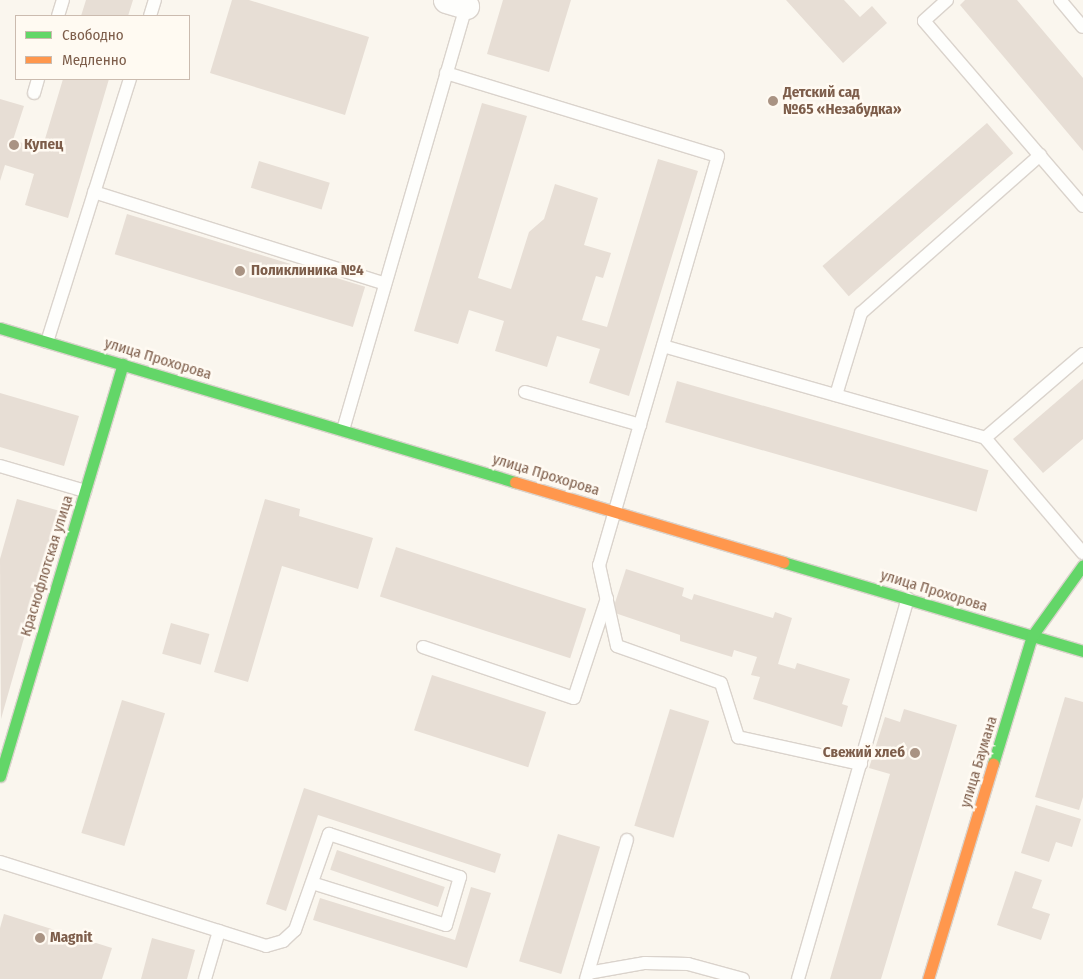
<!DOCTYPE html>
<meta charset="utf-8">
<style>
body{margin:0}
#map{position:relative;width:1083px;height:979px;overflow:hidden;background:#faf6ee;font-family:"Fira Sans Condensed",sans-serif}
div>[style]{position:absolute}
.building>*{inset:0;background:#e7ded5;transform-origin:0 0}
.roads{filter:drop-shadow(1px 0 #dad3cc) drop-shadow(-1px 0 #dad3cc) drop-shadow(0 1px #dad3cc) drop-shadow(0 -1px #dad3cc)}
.lane>*{height:12px;margin:-6px;padding:0 6px;transform-origin:6px;border-radius:6px;background:#fefefc}
.street>*{height:25px;margin:-12.5px;padding:0 12.5px;transform-origin:12.5px;border-radius:12.5px;background:#fefefc}
.fast>*{height:11px;margin:-5.5px;padding:0 5.5px;transform-origin:5.5px;border-radius:5.5px;background:#63d668}
.slow>*{height:11px;margin:-5.5px;padding:0 5.5px;transform-origin:5.5px;border-radius:5.5px;background:#ff974d}
.dots>*{width:14px;height:14px;translate:-50% -50%;box-sizing:border-box;border:2px solid #fffaf2;border-radius:50%}
span{translate:-50% -50%;white-space:nowrap;text-align:center;line-height:1.15;-webkit-text-stroke:5px #fffaf2;paint-order:stroke}
.poi-label{font-size:15px;color:#7d5d4a;font-weight:700}
.left{translate:0 -50%;text-align:left}
.right{translate:-100% -50%;text-align:right}
.street-label{font-size:15px;color:#7d5d4a}
.legend{position:absolute;left:15px;top:15px;width:175px;height:65px;box-sizing:border-box;background:#fffaf2;border:1px solid #cbbbaf;margin:0;padding:6px 9px;list-style:none;font-size:15px;color:#7d5d4a}
.legend li{display:flex;align-items:center;gap:10px;height:25px}
.legend b{width:25px;border:1px solid #cbbbaf}
</style>
<div id="map">
<div class="building">
<div style="clip-path:polygon(86px 0,133px 0,128px 16px,81px 16px)"></div>
<div style="clip-path:polygon(232px 0,249px 0,369px 37px,345px 115px,210px 73px)"></div>
<div style="clip-path:polygon(503px 0,571px 0,549px 72px,487px 54px)"></div>
<div style="clip-path:polygon(786px 0,844px 0,860px 17px,872px 6px,887px 23px,843px 63px)"></div>
<div style="clip-path:polygon(965px 0,1017px 0,1083px 78px,1083px 151px,960px 5px)"></div>
<div style="clip-path:polygon(63px 79px,109px 79px,68px 218px,25px 205px,34px 174px,5px 165px,0 181px,0 99px,24px 106px,13px 140px,42px 149px)"></div>
<div style="clip-path:polygon(482px 103px,527px 116px,478px 278px,511px 289px,529px 232px,544px 219px,555px 184px,598px 198px,584px 245px,611px 253px,603px 278px,596px 276px,582px 320px,607px 327px,658px 159px,698px 171px,629px 396px,589px 383px,600px 349px,557px 336px,547px 367px,495px 351px,504px 321px,469px 310px,458px 344px,414px 331px)"></div>
<div style="left:987px;top:123px;width:40px;height:218px;rotate:49deg"></div>
<div style="left:259px;top:161px;width:74px;height:28px;rotate:17deg"></div>
<div style="left:127px;top:214px;width:249px;height:42px;rotate:17deg"></div>
<div style="clip-path:polygon(1083px 379px,1083px 439px,1043px 473px,1013px 439px)"></div>
<div style="left:677px;top:381px;width:324px;height:43px;rotate:16deg"></div>
<div style="clip-path:polygon(0 393px,79px 416px,64px 466px,0 447px)"></div>
<div style="clip-path:polygon(17px 499px,60px 511px,1px 719px,0 559px)"></div>
<div style="clip-path:polygon(265px 499px,300px 509px,299px 516px,373px 538px,358px 589px,282px 566px,248px 682px,214px 672px)"></div>
<div style="left:396px;top:547px;width:200px;height:52px;rotate:18deg"></div>
<div style="clip-path:polygon(626px 569px,684px 588px,682px 596px,692px 600px,694px 594px,773px 618px,775px 612px,792px 618px,778px 664px,795px 669px,797px 663px,850px 679px,842px 704px,848px 706px,842px 727px,753px 699px,760px 677px,751px 675px,757px 657px,734px 650px,732px 657px,680px 641px,680px 635px,612px 612px)"></div>
<div style="left:171px;top:623px;width:40px;height:32px;rotate:16deg"></div>
<div style="left:432px;top:675px;width:120px;height:58px;rotate:18deg"></div>
<div style="clip-path:polygon(1065px 697px,1083px 702px,1083px 797px,1079px 810px,1035px 797px)"></div>
<div style="left:122px;top:700px;width:45px;height:139px;rotate:17deg"></div>
<div style="left:670px;top:709px;width:41px;height:122px;rotate:17deg"></div>
<div style="clip-path:polygon(904px 709px,957px 725px,881px 979px,830px 979px,890px 774px,869px 768px,885px 717px,900px 722px)"></div>
<div style="clip-path:polygon(304px 788px,501px 854px,495px 873px,318px 815px,286px 911px,266px 904px)"></div>
<div style="clip-path:polygon(1036px 805px,1081px 819px,1072px 847px,1056px 842px,1049px 862px,1021px 853px)"></div>
<div style="left:558px;top:834px;width:44px;height:133px;rotate:17deg"></div>
<div style="left:337px;top:850px;width:114px;height:21px;rotate:19deg"></div>
<div style="clip-path:polygon(1015px 871px,1042px 880px,1032px 908px,1050px 914px,1041px 940px,997px 925px)"></div>
<div style="clip-path:polygon(471px 887px,491px 893px,467px 968px,313px 920px,320px 898px,455px 940px)"></div>
<div style="clip-path:polygon(4px 914px,112px 948px,102px 979px,0 979px,0 928px)"></div>
<div style="clip-path:polygon(152px 938px,195px 950px,187px 979px,141px 979px)"></div>
</div>
<div class="roads">
<div class="lane">
<div style="left:947px;top:0;width:31px;rotate:138deg"></div>
<div style="left:924px;top:21px;width:244px;rotate:49.3deg"></div>
<div style="left:1060px;top:0;width:35px;rotate:50deg"></div>
<div style="left:58px;top:16px;width:17px;rotate:-73deg"></div>
<div style="left:150px;top:16px;width:17px;rotate:-73deg"></div>
<div style="left:446px;top:73px;width:284px;rotate:17deg"></div>
<div style="left:718px;top:156px;width:426px;rotate:106.2deg"></div>
<div style="left:599px;top:565px;width:83px;rotate:77.5deg"></div>
<div style="left:617px;top:646px;width:110px;rotate:19.6deg"></div>
<div style="left:721px;top:683px;width:57px;rotate:72.5deg"></div>
<div style="left:738px;top:737px;width:126px;rotate:12.4deg"></div>
<div style="left:34px;top:93px;width:15px;rotate:-74deg"></div>
<div style="left:94px;top:192px;width:305px;rotate:17.5deg"></div>
<div style="left:47px;top:342px;width:276px;rotate:-72.5deg"></div>
<div style="left:663px;top:346px;width:335px;rotate:15.9deg"></div>
<div style="left:985px;top:438px;width:129px;rotate:-40.6deg"></div>
<div style="left:525px;top:392px;width:120px;rotate:16deg"></div>
<div style="left:836px;top:395px;width:86px;rotate:-73deg"></div>
<div style="left:861px;top:313px;width:239px;rotate:-41.4deg"></div>
<div style="left:343px;top:430px;width:446px;rotate:-73.8deg"></div>
<div style="left:985px;top:438px;width:151px;rotate:49.6deg"></div>
<div style="left:0;top:466px;width:89px;rotate:16.4deg"></div>
<div style="left:423px;top:647px;width:159px;rotate:18.7deg"></div>
<div style="left:574px;top:698px;width:105px;rotate:-71.7deg"></div>
<div style="left:0;top:862px;width:279px;rotate:17.5deg"></div>
<div style="left:266px;top:946px;width:18px;rotate:-16deg"></div>
<div style="left:283px;top:941px;width:16px;rotate:-43deg"></div>
<div style="left:295px;top:930px;width:102px;rotate:-70.5deg"></div>
<div style="left:329px;top:834px;width:138px;rotate:18.2deg"></div>
<div style="left:460px;top:877px;width:50px;rotate:106.3deg"></div>
<div style="left:446px;top:925px;width:140px;rotate:-162.6deg"></div>
<div style="left:588px;top:973px;width:58px;rotate:-10deg"></div>
<div style="left:645px;top:963px;width:43px;rotate:1.3deg"></div>
<div style="left:688px;top:964px;width:57px;rotate:15.3deg"></div>
<div style="left:205px;top:979px;width:50px;rotate:-73.7deg"></div>
<div style="left:586px;top:979px;width:145px;rotate:-73.6deg"></div>
<div style="left:798px;top:979px;width:396px;rotate:-73.9deg"></div>
</div>
<div class="street">
<div style="left:446px;top:0;width:21px;rotate:17deg"></div>
</div>
<div class="fast">
<div style="left:0;top:328px;width:538px;rotate:16.65deg"></div>
<div style="left:783px;top:562px;width:313px;rotate:16.5deg"></div>
<div style="left:993px;top:764px;width:134px;rotate:-73.1deg"></div>
<div style="left:1032px;top:636px;width:87px;rotate:-54.3deg"></div>
<div style="left:0;top:776px;width:430px;rotate:-73.4deg"></div>
</div>
<div class="slow">
<div style="left:515px;top:482px;width:280px;rotate:16.6deg"></div>
<div style="left:928px;top:979px;width:225px;rotate:-73.2deg"></div>
</div>
</div>
<div class="dots">
<div style="left:773px;top:101px;background:#a99383"></div>
<div style="left:14px;top:145px;background:#a99383"></div>
<div style="left:240px;top:271px;background:#a99383"></div>
<div style="left:915px;top:753px;background:#a99383"></div>
<div style="left:40px;top:938px;background:#a99383"></div>
</div>
<div class="poi-label">
<span class="left" style="left:783px;top:101px">Детский сад<br>№65 «Незабудка»</span>
<span class="left" style="left:24px;top:145px">Купец</span>
<span class="left" style="left:251px;top:271px">Поликлиника №4</span>
<span class="right" style="left:905px;top:753px">Свежий хлеб</span>
<span class="left" style="left:50px;top:938px">Magnit</span>
</div>
<div class="street-label">
<span style="left:158px;top:359px;rotate:17deg">улица Прохорова</span>
<span style="left:546px;top:475px;rotate:17deg">улица Прохорова</span>
<span style="left:47px;top:566px;rotate:-73deg">Краснофлотская улица</span>
<span style="left:934px;top:591px;rotate:17deg">улица Прохорова</span>
<span style="left:979px;top:762px;rotate:-73deg">улица Баумана</span>
</div>
<ul class="legend">
<li><b style="height:6px;background:#63d668"></b>Свободно</li>
<li><b style="height:6px;background:#ff974d"></b>Медленно</li>
</ul>
</div>
